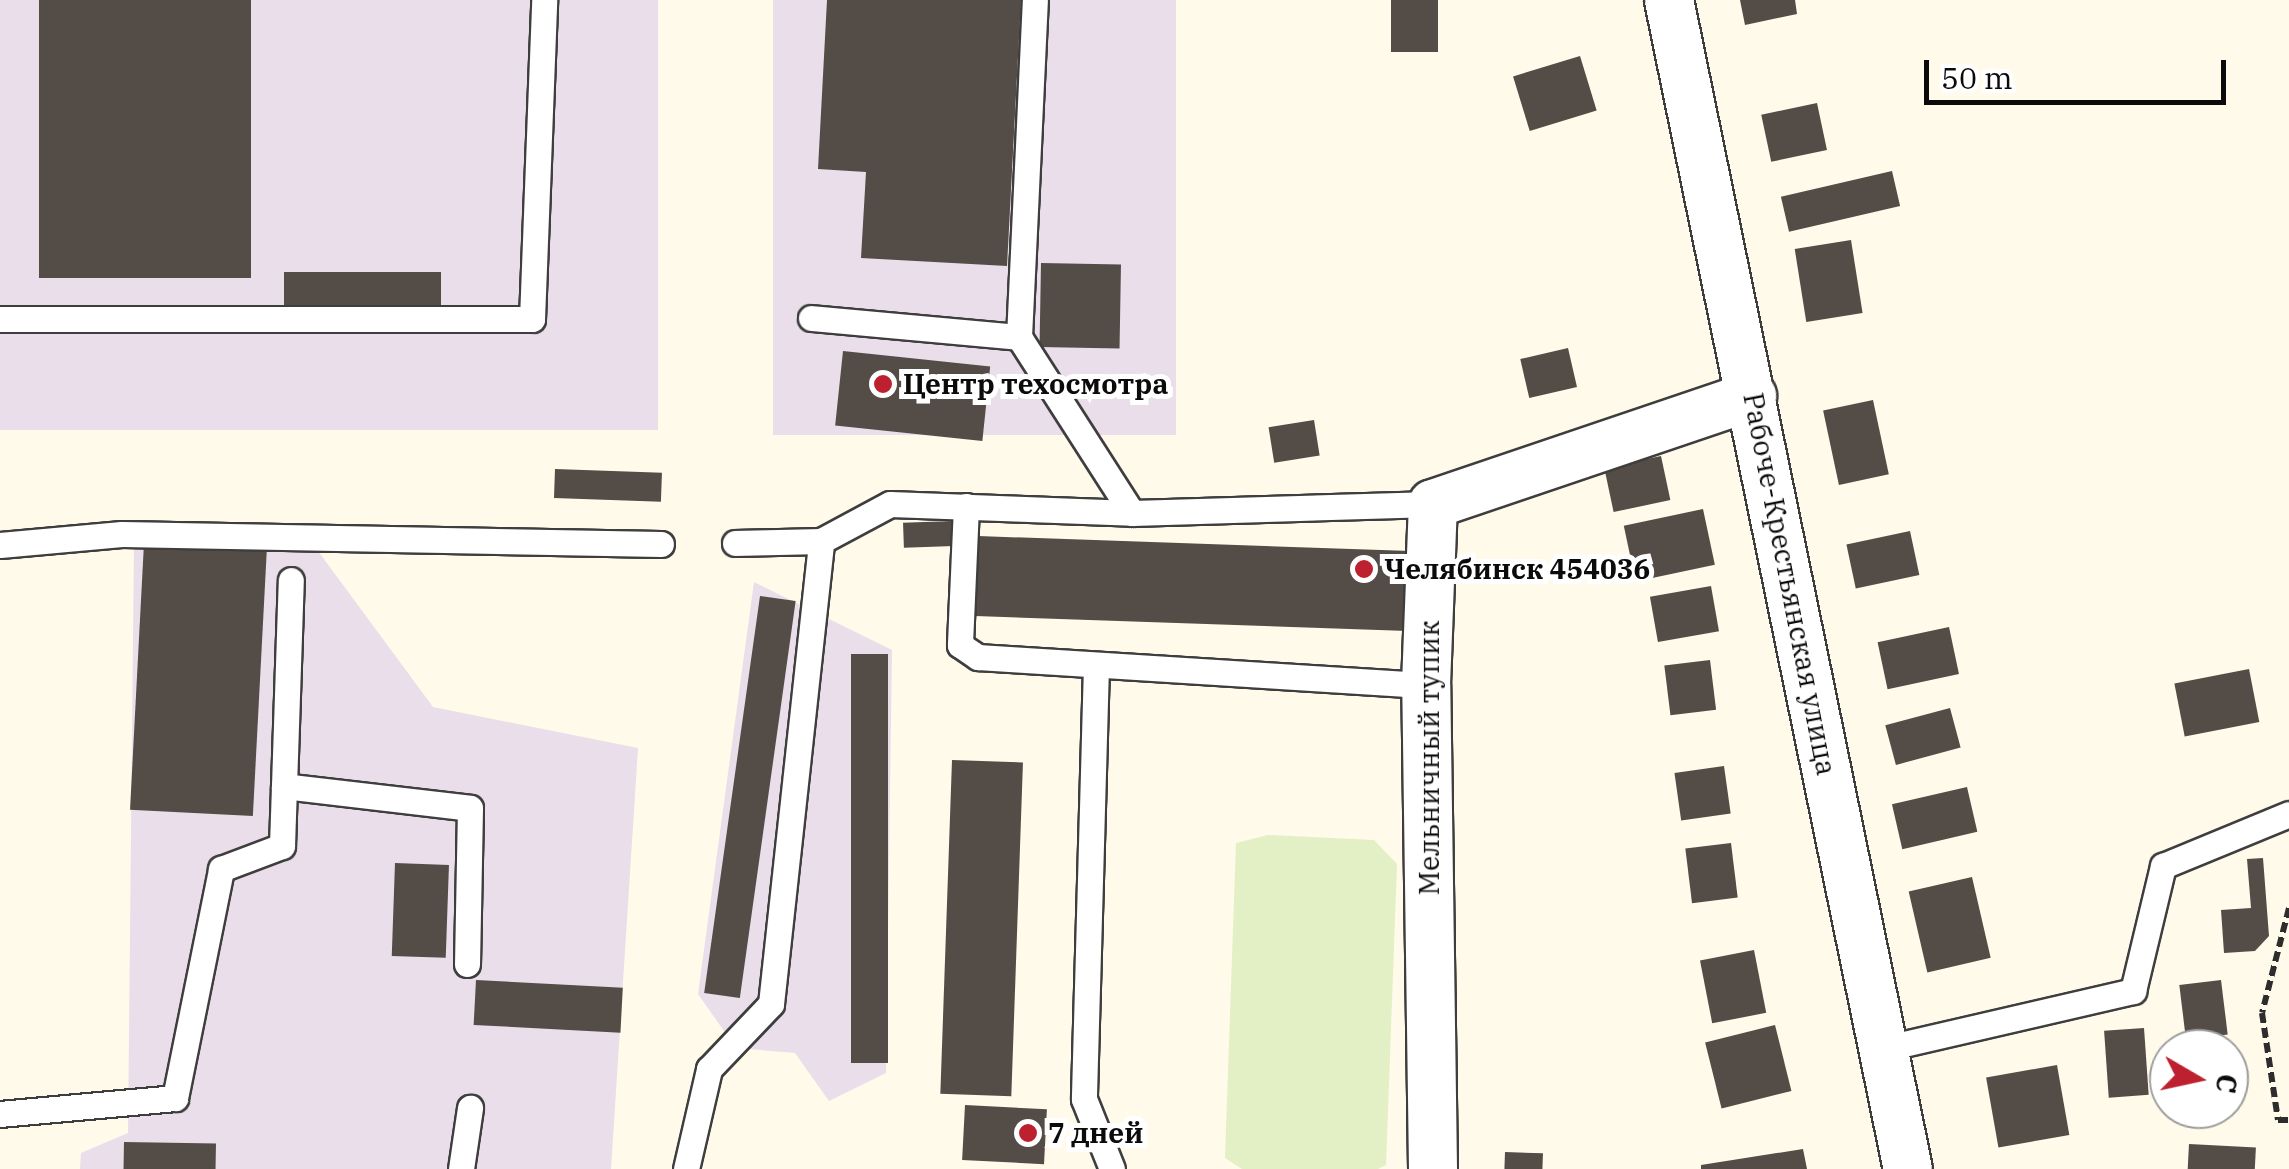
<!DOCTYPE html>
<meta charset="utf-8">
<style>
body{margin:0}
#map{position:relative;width:2289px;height:1169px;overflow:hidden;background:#fffae9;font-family:"IBM Plex Serif",serif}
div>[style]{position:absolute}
.industrial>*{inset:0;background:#e9deea;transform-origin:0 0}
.pitch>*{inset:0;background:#e3f0c5}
.building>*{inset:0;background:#544c47;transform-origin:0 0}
.path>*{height:6px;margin-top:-3px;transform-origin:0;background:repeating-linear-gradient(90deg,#2d2d2d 0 10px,transparent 0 15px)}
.roads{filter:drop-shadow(2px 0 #3e3e3e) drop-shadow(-2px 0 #3e3e3e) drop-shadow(0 2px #3e3e3e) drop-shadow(0 -2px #3e3e3e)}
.service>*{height:25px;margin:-12.5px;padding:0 12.5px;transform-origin:12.5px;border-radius:12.5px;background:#fff}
.minor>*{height:48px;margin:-24px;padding:0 24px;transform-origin:24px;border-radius:24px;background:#fff}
.dots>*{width:28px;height:28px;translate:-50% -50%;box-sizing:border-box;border:5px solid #fff;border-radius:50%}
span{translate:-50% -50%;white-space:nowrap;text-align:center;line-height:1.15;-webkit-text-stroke:10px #fff;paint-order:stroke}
.poi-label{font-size:28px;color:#0b0b0b;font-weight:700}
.left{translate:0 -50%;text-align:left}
.street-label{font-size:28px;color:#0b0b0b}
.north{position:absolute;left:2149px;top:1029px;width:100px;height:100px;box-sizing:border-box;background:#fff;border:2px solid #9d9d9d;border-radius:50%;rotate:99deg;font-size:28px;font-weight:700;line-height:40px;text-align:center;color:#0b0b0b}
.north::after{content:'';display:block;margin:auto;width:35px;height:45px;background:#bd212f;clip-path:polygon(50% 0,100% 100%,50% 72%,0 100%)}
.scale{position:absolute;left:1924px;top:60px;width:302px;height:45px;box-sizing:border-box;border:5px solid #0b0b0b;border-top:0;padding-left:12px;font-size:30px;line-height:35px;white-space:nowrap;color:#0b0b0b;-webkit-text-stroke:8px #fff;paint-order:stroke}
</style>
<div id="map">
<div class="industrial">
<div style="left:0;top:0;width:658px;height:430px"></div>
<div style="left:773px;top:0;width:403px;height:435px"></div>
<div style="clip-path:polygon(134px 541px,318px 551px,433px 707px,638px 748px,611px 1169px,80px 1169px,81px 1153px,128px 1133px)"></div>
<div style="clip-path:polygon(754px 582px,892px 650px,886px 1073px,829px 1101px,795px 1053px,736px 1048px,698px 994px)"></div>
</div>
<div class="pitch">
<div style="clip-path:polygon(1268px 835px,1374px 840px,1397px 864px,1386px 1165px,1378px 1169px,1242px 1169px,1225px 1158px,1236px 843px)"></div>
</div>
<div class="building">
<div style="left:39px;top:0;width:212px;height:278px"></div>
<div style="clip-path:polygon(827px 0,1021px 0,1007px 266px,861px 258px,866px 172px,818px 169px)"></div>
<div style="left:1391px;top:0;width:47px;height:52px"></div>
<div style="clip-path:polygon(1740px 0,1795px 0,1797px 14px,1745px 25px)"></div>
<div style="left:1580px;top:56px;width:57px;height:70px;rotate:73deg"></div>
<div style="left:1817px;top:103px;width:48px;height:57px;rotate:78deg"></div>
<div style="left:1892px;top:171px;width:36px;height:114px;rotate:77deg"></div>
<div style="left:1851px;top:240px;width:74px;height:57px;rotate:81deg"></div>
<div style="left:1041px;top:263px;width:80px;height:84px;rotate:1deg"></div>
<div style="left:284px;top:272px;width:157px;height:34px"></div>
<div style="left:1568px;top:348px;width:40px;height:49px;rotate:77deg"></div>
<div style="left:843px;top:351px;width:148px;height:75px;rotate:6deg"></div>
<div style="left:1873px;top:400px;width:76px;height:51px;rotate:78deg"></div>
<div style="left:1314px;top:420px;width:36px;height:46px;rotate:81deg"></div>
<div style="left:1661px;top:456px;width:45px;height:58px;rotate:78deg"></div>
<div style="left:555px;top:469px;width:107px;height:29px;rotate:2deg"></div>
<div style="left:1703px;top:509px;width:57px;height:81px;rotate:78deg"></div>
<div style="left:953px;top:521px;width:25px;height:50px;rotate:88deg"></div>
<div style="left:1910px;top:531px;width:45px;height:65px;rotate:78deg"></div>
<div style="left:978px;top:536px;width:440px;height:80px;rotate:2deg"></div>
<div style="left:144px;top:543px;width:123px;height:267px;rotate:3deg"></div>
<div style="left:1711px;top:586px;width:46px;height:62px;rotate:80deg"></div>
<div style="left:760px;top:596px;width:36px;height:401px;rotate:8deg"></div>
<div style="left:1949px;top:627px;width:48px;height:73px;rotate:78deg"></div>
<div style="left:851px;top:654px;width:37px;height:409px"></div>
<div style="left:1710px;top:660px;width:50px;height:46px;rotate:83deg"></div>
<div style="left:2249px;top:669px;width:54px;height:76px;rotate:79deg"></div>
<div style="left:1950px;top:708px;width:41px;height:67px;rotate:75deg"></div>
<div style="left:952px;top:760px;width:71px;height:334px;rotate:2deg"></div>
<div style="left:1724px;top:766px;width:48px;height:50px;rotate:82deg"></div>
<div style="left:1967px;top:787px;width:46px;height:77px;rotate:77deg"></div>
<div style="left:1731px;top:843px;width:55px;height:46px;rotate:83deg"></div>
<div style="clip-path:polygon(2263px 858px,2269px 936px,2255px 951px,2224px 953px,2221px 910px,2251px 908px,2247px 859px)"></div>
<div style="left:395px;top:863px;width:54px;height:93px;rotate:2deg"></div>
<div style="left:1972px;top:877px;width:83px;height:65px;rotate:77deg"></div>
<div style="left:1754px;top:950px;width:64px;height:55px;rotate:79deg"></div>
<div style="left:476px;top:980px;width:147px;height:45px;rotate:3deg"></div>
<div style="left:2221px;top:980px;width:55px;height:42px;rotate:83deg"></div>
<div style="left:1775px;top:1025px;width:68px;height:72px;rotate:76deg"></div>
<div style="left:2144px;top:1028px;width:67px;height:40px;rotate:86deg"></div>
<div style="left:2057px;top:1065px;width:71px;height:72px;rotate:80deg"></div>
<div style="left:965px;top:1105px;width:82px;height:55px;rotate:3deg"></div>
<div style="left:124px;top:1142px;width:92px;height:27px;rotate:1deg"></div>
<div style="left:2189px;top:1144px;width:67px;height:25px;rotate:3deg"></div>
<div style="clip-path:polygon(1803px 1149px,1807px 1169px,1701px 1169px,1701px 1165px)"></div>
<div style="left:1505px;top:1152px;width:38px;height:17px;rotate:2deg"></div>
</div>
<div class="path">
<div style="left:2289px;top:908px;width:108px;rotate:104.4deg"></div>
<div style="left:2262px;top:1013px;width:108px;rotate:81.5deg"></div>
<div style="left:2278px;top:1120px;width:11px"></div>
</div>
<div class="roads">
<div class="service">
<div style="left:811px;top:318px;width:209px;rotate:5.2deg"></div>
<div style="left:1019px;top:337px;width:209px;rotate:57.3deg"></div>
<div style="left:0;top:319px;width:532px"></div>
<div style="left:532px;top:319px;width:319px;rotate:-87.8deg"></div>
<div style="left:1019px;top:337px;width:337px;rotate:-87.3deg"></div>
<div style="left:966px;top:506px;width:139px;rotate:92.5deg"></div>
<div style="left:960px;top:645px;width:22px;rotate:34deg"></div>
<div style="left:978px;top:657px;width:449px;rotate:3.6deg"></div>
<div style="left:735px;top:543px;width:86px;rotate:-1.3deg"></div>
<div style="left:0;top:545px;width:122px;rotate:-5.2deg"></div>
<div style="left:122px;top:534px;width:539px;rotate:1.06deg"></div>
<div style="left:1096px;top:665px;width:434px;rotate:91.6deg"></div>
<div style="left:1084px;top:1099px;width:75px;rotate:68.2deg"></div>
<div style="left:284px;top:786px;width:187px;rotate:6.7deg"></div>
<div style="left:470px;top:808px;width:156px;rotate:91.1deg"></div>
<div style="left:1882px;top:1049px;width:258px;rotate:-13deg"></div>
<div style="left:2133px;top:991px;width:129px;rotate:-76.5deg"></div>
<div style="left:2163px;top:866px;width:136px;rotate:-22.4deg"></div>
<div style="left:0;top:1114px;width:176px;rotate:-5.2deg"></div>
<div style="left:175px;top:1098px;width:234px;rotate:-78.6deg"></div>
<div style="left:221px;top:869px;width:65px;rotate:-20.7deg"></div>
<div style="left:282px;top:846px;width:266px;rotate:-88.1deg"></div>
<div style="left:461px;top:1169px;width:62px;rotate:-81.6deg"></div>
<div style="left:686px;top:1169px;width:103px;rotate:-77deg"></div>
<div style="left:709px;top:1069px;width:90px;rotate:-46.4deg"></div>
<div style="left:771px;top:1004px;width:466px;rotate:-83.8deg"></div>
<div style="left:821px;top:541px;width:78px;rotate:-28.2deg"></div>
<div style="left:890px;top:504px;width:242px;rotate:2.1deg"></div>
<div style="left:1132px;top:513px;width:301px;rotate:-1.7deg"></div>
</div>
<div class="minor">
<div style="left:1669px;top:0;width:1193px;rotate:78.45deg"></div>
<div style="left:1433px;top:1169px;width:484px;rotate:-90.8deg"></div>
<div style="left:1426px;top:685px;width:181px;rotate:-87.8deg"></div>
<div style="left:1433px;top:504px;width:337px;rotate:-18.7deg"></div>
</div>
</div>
<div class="dots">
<div style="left:883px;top:384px;background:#bd212f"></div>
<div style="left:1364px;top:569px;background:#bd212f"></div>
<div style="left:1028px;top:1133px;background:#bd212f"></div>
</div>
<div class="poi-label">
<span class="left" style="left:903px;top:384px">Центр техосмотра</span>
<span class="left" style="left:1384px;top:569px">Челябинск 454036</span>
<span class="left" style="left:1048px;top:1133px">7 дней</span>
</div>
<div class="street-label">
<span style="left:1790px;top:584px;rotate:79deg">Рабоче-Крестьянская улица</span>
<span style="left:1429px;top:758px;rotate:-90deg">Мельничный тупик</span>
</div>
<div class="north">С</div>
<div class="scale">50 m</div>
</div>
